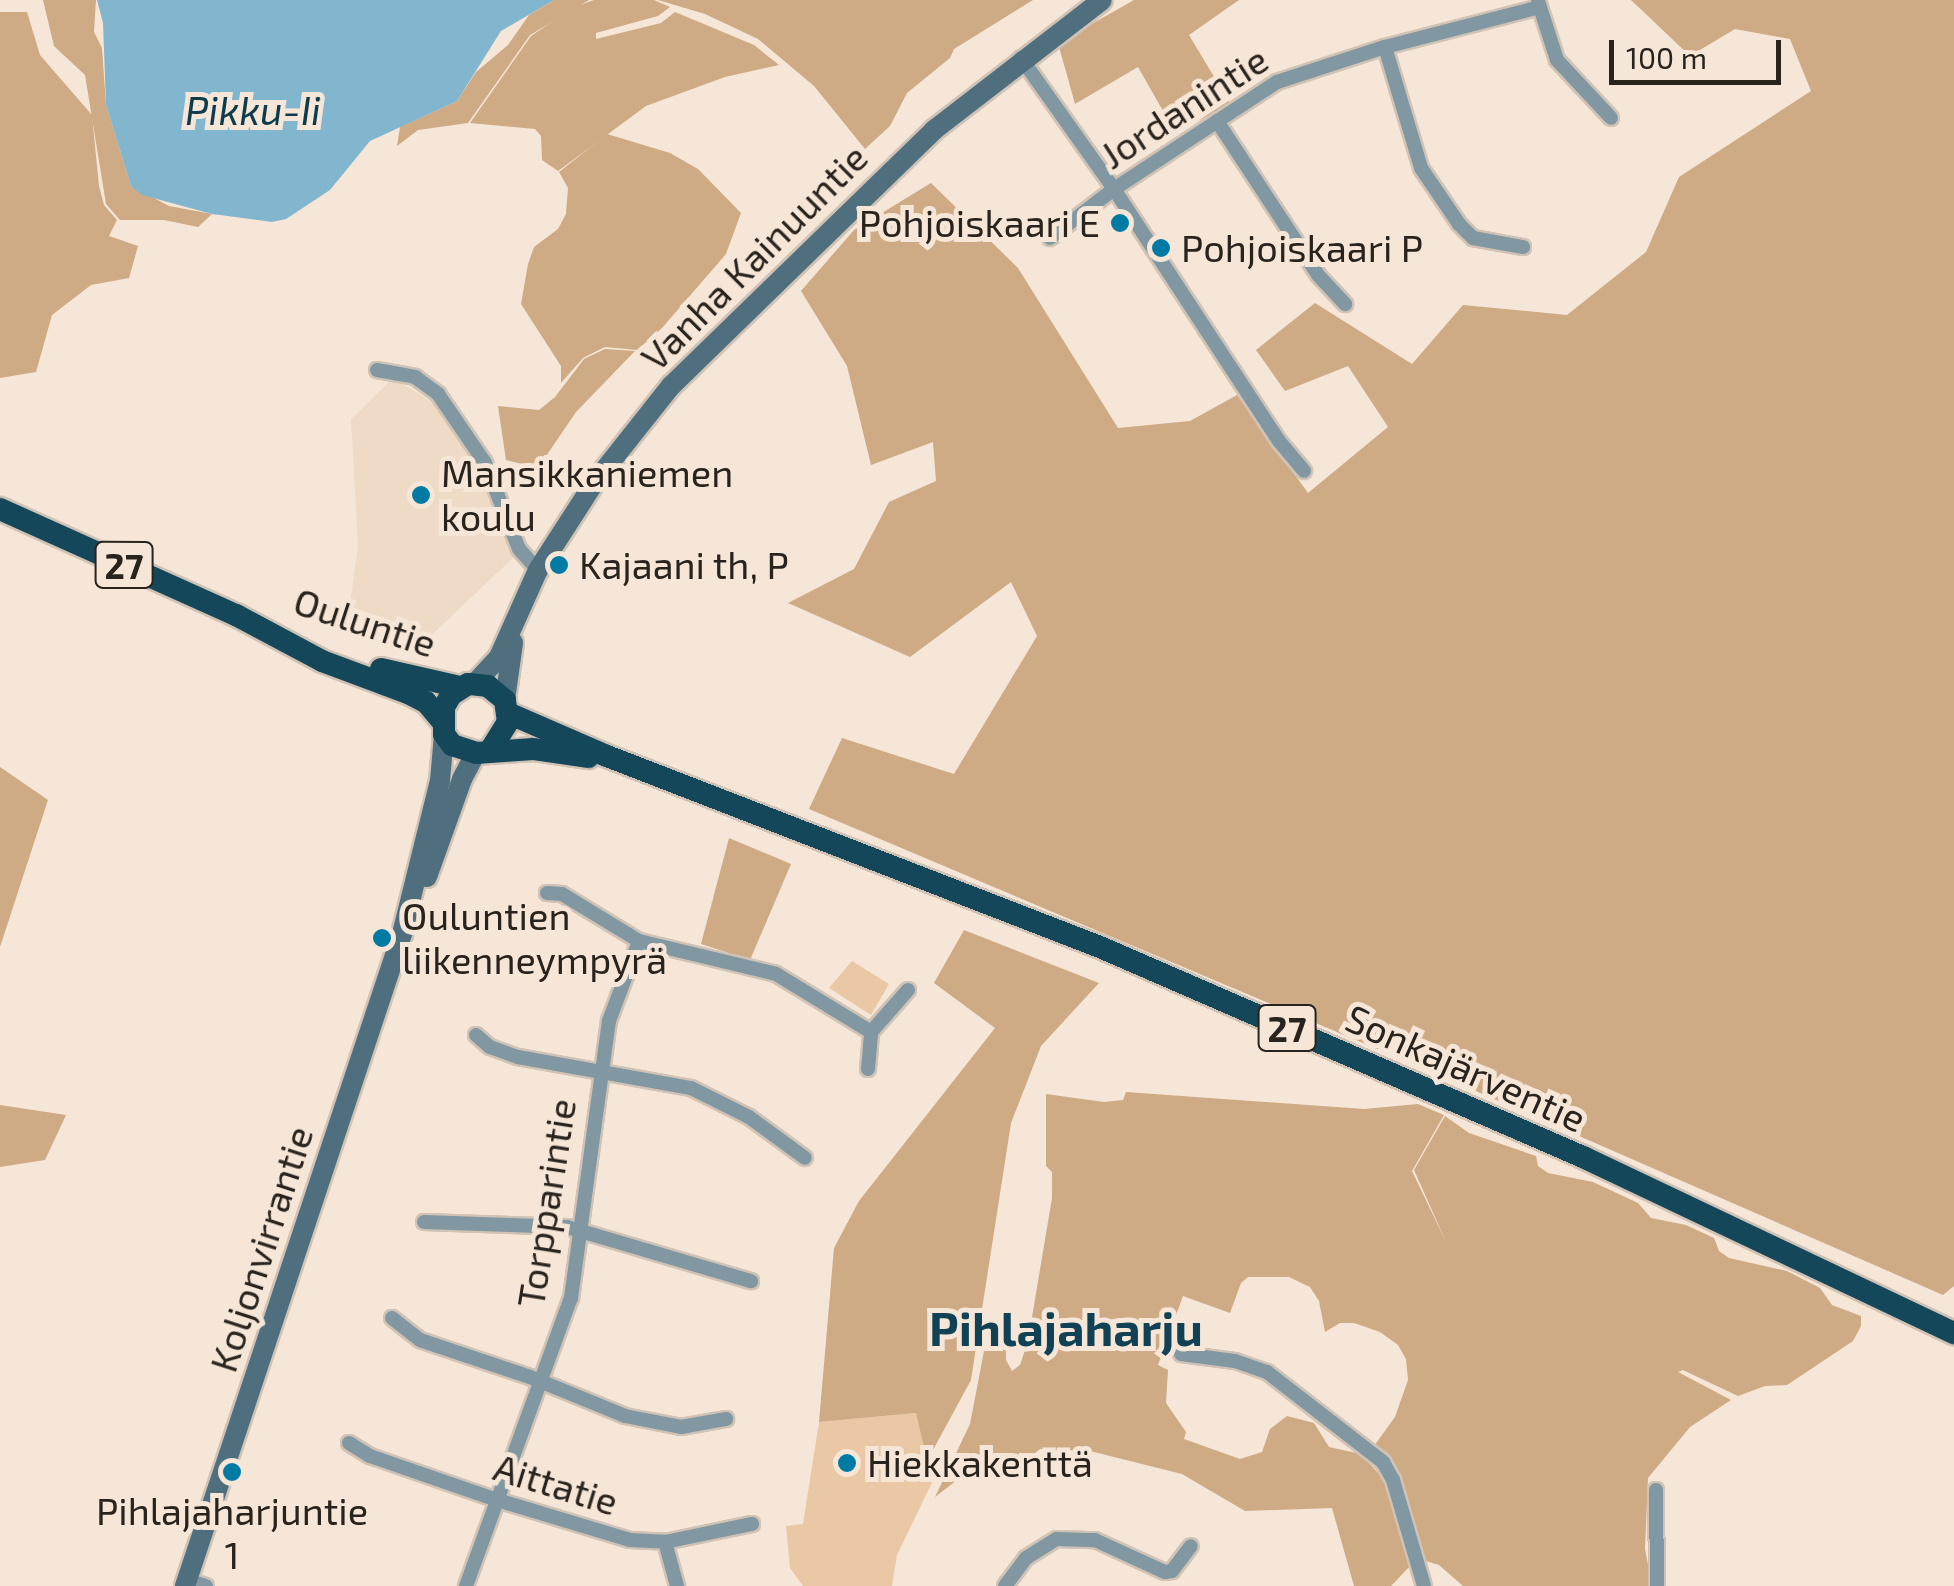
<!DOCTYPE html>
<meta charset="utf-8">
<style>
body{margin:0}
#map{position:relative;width:1954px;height:1586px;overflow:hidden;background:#f5e6d7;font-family:"Exo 2",sans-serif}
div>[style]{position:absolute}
.built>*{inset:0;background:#efdac6}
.green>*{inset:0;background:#eac8a5}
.forest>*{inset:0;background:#ceaa85}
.water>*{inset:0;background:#82b6cf}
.roads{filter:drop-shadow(2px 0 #d0c3b6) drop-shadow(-2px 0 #d0c3b6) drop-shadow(0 2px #d0c3b6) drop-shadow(0 -2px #d0c3b6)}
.minor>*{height:14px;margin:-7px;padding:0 7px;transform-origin:7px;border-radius:7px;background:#8197a1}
.secondary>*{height:20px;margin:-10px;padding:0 10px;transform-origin:10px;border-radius:10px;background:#4f6f7f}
.trunk>*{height:22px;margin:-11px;padding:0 11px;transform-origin:11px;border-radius:11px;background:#15475b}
.dots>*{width:28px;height:28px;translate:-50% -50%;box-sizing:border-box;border:5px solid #f5e6d7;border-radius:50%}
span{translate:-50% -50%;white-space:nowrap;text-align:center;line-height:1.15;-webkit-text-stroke:10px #f5e6d7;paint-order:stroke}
.shield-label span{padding:2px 8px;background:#f5e6d7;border:2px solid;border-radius:8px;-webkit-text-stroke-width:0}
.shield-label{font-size:35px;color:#29231e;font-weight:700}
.street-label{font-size:38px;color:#29231e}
.poi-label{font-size:38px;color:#29231e}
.right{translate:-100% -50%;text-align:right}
.left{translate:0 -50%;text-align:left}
.water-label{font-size:40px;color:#0d3b4d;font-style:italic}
.district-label{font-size:48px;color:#114154;font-weight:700}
.scale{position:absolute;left:1609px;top:40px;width:172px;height:45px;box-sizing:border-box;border:5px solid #29231e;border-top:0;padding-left:12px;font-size:30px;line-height:35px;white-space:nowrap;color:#29231e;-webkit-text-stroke:8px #f5e6d7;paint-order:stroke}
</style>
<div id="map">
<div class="built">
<div style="clip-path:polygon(393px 378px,435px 404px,464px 445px,515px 556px,424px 642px,349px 611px,358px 546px,351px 419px)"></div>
</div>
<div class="green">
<div style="clip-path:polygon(852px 961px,889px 984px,871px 1015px,829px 988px)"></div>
<div style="clip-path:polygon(916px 1413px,927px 1460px,939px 1468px,897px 1555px,892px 1586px,803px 1586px,790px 1568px,786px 1526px,803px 1524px,819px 1422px)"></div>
</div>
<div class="forest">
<div style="clip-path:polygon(43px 0,96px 0,94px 32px,102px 48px,106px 105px,131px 186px,169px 206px,212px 214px,198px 227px,164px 220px,120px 220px,106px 204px,85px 75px,54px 46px)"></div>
<div style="clip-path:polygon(554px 0,589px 0,530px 35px,468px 123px,418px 130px,397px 146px,400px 127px,457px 101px,476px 72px,508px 45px,529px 15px)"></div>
<div style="clip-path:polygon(594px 0,654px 0,670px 7px,658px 16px,596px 33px,596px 39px,661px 23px,675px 12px,754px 45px,779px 65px,725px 77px,646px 106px,558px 171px,542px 160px,541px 136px,535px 129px,470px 123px,531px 36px,574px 7px)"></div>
<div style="clip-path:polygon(658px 0,1033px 0,954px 49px,950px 58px,907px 93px,890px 126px,865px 149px,814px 86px,758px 39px,705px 14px)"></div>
<div style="clip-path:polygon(1134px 0,1239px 0,1189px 35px,1231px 105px,1175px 132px,1138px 67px,1075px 104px,1058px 43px)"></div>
<div style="clip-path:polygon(1631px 0,1954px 0,1954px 1286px,1943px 1295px,1453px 1081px,809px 809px,842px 738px,954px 774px,1037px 636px,1011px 582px,910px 657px,788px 603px,854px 569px,889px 502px,936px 481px,933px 442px,871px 465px,847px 366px,801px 291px,854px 230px,931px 183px,1018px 268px,1118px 428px,1190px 421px,1237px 395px,1308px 493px,1388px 427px,1348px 366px,1285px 391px,1256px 350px,1315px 303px,1412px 364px,1463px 305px,1567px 315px,1646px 252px,1679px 177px,1811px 91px,1790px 39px,1735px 29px,1690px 56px)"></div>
<div style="clip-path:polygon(0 12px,27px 12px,40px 55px,92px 115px,99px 186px,104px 205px,117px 220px,109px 236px,138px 246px,129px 278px,91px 285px,52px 315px,36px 372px,0 378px)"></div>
<div style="clip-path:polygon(607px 134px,670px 153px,698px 169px,741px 213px,726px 254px,662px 328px,637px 350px,605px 347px,583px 358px,561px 383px,561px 366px,521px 304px,528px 264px,534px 247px,558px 229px,566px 214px,568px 188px,559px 172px)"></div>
<div style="clip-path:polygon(605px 349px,635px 351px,576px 412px,538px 468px,506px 460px,498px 406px,539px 410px,555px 397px,584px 359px)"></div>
<div style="clip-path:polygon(0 767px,48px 800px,0 947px)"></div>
<div style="clip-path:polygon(729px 838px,791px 864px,750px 960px,701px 944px)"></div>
<div style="clip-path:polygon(964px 930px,1099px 983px,1041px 1046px,1011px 1123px,971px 1380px,927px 1461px,916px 1413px,819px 1422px,834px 1248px,859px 1201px,995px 1028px,934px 983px)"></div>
<div style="clip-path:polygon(1126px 1092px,1364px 1109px,1418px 1104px,1444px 1115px,1412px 1171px,1447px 1244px,1414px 1170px,1445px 1116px,1469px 1133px,1536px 1156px,1538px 1166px,1548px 1173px,1593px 1182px,1638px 1203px,1651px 1218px,1686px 1225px,1714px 1238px,1719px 1251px,1729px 1258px,1787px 1271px,1820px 1288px,1832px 1305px,1861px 1316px,1861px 1326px,1853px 1341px,1787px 1385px,1765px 1386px,1738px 1396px,1683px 1370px,1678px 1372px,1731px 1400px,1690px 1427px,1648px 1478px,1645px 1549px,1652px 1586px,1463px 1586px,1439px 1565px,1426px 1561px,1401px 1478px,1374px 1446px,1395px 1417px,1408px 1380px,1406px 1359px,1398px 1345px,1380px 1332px,1354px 1323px,1340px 1323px,1325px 1332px,1319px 1301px,1310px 1287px,1289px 1277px,1248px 1277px,1241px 1283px,1230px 1313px,1183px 1296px,1158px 1365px,1168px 1370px,1166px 1403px,1186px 1432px,1184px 1439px,1240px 1459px,1262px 1452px,1270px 1429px,1287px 1416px,1314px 1423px,1329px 1447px,1361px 1454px,1387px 1483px,1411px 1565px,1391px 1586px,1354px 1586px,1332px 1508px,1245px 1511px,1182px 1474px,1090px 1451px,1040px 1449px,1006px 1477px,957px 1480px,935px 1497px,970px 1424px,989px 1325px,1006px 1334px,1006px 1360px,1012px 1371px,1020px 1365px,1028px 1341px,1052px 1198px,1052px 1172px,1046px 1166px,1046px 1094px,1104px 1102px,1123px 1100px)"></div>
<div style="clip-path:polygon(0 1105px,66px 1115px,45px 1160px,0 1167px)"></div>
</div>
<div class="water">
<div style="clip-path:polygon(97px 0,554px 0,501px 31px,457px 101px,370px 141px,330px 190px,286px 219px,272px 222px,212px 214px,142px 195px,131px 186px,106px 105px,103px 23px)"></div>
</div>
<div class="roads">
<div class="minor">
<div style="left:1538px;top:1px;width:62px;rotate:72.1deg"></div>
<div style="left:1557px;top:60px;width:79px;rotate:47deg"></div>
<div style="left:1385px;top:47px;width:126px;rotate:73.4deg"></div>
<div style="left:1421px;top:168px;width:68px;rotate:55.8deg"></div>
<div style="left:1459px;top:224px;width:20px;rotate:45deg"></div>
<div style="left:1473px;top:238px;width:51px;rotate:10.2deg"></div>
<div style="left:1021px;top:58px;width:161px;rotate:54.6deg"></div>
<div style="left:1114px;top:189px;width:301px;rotate:56.8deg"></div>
<div style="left:1279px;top:441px;width:39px;rotate:50deg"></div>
<div style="left:1217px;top:121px;width:184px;rotate:56.7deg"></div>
<div style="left:1318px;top:275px;width:40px;rotate:47deg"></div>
<div style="left:1050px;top:238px;width:81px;rotate:-37.4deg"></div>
<div style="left:1114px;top:189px;width:195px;rotate:-33.3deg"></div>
<div style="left:1277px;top:82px;width:114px;rotate:-18deg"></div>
<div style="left:1385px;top:47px;width:160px;rotate:-14.5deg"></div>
<div style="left:377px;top:370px;width:39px;rotate:10deg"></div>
<div style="left:415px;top:377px;width:29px;rotate:36deg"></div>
<div style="left:438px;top:394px;width:83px;rotate:55.7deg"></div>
<div style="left:485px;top:463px;width:92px;rotate:68.4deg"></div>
<div style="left:519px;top:549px;width:28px;rotate:48deg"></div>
<div style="left:547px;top:893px;width:15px;rotate:4deg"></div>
<div style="left:562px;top:894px;width:90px;rotate:31.4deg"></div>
<div style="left:639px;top:941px;width:141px;rotate:13.5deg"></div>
<div style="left:776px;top:974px;width:111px;rotate:31.4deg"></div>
<div style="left:476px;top:1035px;width:18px;rotate:41deg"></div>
<div style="left:490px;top:1047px;width:30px;rotate:20deg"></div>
<div style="left:518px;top:1057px;width:176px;rotate:10.2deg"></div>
<div style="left:691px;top:1088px;width:65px;rotate:26.6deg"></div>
<div style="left:749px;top:1117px;width:69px;rotate:36.2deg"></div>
<div style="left:868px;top:1069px;width:37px;rotate:-85deg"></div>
<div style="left:871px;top:1032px;width:56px;rotate:-48.6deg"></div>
<div style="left:424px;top:1222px;width:143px;rotate:2deg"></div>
<div style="left:567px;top:1227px;width:192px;rotate:16.4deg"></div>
<div style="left:392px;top:1318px;width:36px;rotate:38deg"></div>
<div style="left:420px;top:1340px;width:116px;rotate:18.6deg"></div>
<div style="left:530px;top:1377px;width:103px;rotate:22.3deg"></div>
<div style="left:625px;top:1416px;width:57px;rotate:11.1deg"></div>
<div style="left:681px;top:1427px;width:46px;rotate:-10.1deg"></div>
<div style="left:1181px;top:1354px;width:54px;rotate:7.4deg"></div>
<div style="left:1235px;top:1361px;width:34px;rotate:19deg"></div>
<div style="left:1267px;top:1372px;width:147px;rotate:37.8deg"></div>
<div style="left:1383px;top:1462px;width:21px;rotate:61deg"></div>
<div style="left:1393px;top:1480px;width:110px;rotate:73.7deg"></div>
<div style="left:349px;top:1443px;width:25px;rotate:32deg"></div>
<div style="left:370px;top:1456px;width:131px;rotate:19.1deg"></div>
<div style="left:494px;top:1499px;width:142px;rotate:16.8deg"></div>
<div style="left:630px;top:1540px;width:35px;rotate:3deg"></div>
<div style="left:665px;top:1542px;width:89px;rotate:-11.7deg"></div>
<div style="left:1656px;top:1490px;width:96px;rotate:89.4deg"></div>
<div style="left:665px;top:1542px;width:46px;rotate:74.7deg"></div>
<div style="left:187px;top:1580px;width:20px;rotate:18deg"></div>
<div style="left:466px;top:1586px;width:307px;rotate:-70deg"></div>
<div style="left:571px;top:1298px;width:280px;rotate:-82.2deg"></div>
<div style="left:609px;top:1021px;width:85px;rotate:-69.4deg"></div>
<div style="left:1005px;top:1586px;width:35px;rotate:-53deg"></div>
<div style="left:1026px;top:1558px;width:36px;rotate:-32deg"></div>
<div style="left:1057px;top:1539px;width:38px;rotate:2deg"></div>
<div style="left:1095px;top:1540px;width:77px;rotate:24.6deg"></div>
<div style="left:1165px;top:1572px;width:7px;rotate:-8deg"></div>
<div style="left:1172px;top:1571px;width:31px;rotate:-53deg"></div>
</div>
<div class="secondary">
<div style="left:476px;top:682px;width:34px;rotate:-47deg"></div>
<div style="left:499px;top:657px;width:95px;rotate:-65.9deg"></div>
<div style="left:538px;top:570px;width:103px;rotate:-57.2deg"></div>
<div style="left:594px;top:483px;width:124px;rotate:-51.6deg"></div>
<div style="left:671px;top:386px;width:367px;rotate:-44.2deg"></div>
<div style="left:934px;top:130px;width:212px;rotate:-37.7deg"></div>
<div style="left:505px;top:700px;width:58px;rotate:-82deg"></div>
<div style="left:427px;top:877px;width:104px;rotate:-70.3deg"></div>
<div style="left:462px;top:779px;width:30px;rotate:-62deg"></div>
<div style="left:185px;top:1586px;width:687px;rotate:-71.59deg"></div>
<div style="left:402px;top:934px;width:158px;rotate:-76.1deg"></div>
<div style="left:440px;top:781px;width:47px;rotate:-85.1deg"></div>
</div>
<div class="trunk">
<div style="left:0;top:509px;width:259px;rotate:24.2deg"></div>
<div style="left:236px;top:615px;width:98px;rotate:28.1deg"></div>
<div style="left:322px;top:661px;width:92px;rotate:20.4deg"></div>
<div style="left:408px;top:693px;width:20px;rotate:27deg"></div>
<div style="left:426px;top:702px;width:25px;rotate:50deg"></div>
<div style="left:381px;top:669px;width:81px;rotate:12.8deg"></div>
<div style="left:508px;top:713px;width:108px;rotate:23.5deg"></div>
<div style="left:607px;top:756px;width:529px;rotate:21.18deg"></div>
<div style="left:1100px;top:947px;width:527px;rotate:23.5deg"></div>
<div style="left:1583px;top:1157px;width:411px;rotate:25.4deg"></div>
<div style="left:491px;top:749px;width:32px;rotate:-58deg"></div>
<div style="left:508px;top:722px;width:22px;rotate:-98deg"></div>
<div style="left:505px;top:700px;width:22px;rotate:-141deg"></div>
<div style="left:488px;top:686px;width:20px;rotate:-174deg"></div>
<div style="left:468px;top:684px;width:20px;rotate:147deg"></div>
<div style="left:451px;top:695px;width:14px;rotate:120deg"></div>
<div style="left:444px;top:707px;width:27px;rotate:90deg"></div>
<div style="left:444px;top:734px;width:14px;rotate:54deg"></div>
<div style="left:452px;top:745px;width:25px;rotate:18deg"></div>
<div style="left:476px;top:753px;width:57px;rotate:-4deg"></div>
<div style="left:533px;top:749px;width:56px;rotate:8.3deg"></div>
</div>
</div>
<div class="dots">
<div style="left:1120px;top:223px;background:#017ba3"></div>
<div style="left:1161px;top:248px;background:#017ba3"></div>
<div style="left:421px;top:495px;background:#017ba3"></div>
<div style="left:559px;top:565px;background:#017ba3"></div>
<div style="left:382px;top:938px;background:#017ba3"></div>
<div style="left:847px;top:1463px;background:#017ba3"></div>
<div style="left:232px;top:1472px;background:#017ba3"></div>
</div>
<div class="shield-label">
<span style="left:124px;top:565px">27</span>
<span style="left:1287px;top:1028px">27</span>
</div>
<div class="street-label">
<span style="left:1184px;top:107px;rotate:-33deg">Jordanintie</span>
<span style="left:754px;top:257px;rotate:-45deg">Vanha Kainuuntie</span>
<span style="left:365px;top:622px;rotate:18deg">Ouluntie</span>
<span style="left:1466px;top:1068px;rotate:24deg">Sonkajärventie</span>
<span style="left:546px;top:1203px;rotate:-81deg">Torpparintie</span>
<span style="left:261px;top:1249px;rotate:-72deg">Koljonvirrantie</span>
<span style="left:556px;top:1484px;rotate:17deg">Aittatie</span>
</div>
<div class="poi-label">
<span class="right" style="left:1100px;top:223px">Pohjoiskaari E</span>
<span class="left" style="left:1181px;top:248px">Pohjoiskaari P</span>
<span class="left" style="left:441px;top:495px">Mansikkaniemen<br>koulu</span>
<span class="left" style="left:579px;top:565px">Kajaani th, P</span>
<span class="left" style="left:402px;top:938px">Ouluntien<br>liikenneympyrä</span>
<span class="left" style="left:867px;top:1463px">Hiekkakenttä</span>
<span style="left:232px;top:1533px">Pihlajaharjuntie<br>1</span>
</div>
<div class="water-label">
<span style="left:253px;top:109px">Pikku-Ii</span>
</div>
<div class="district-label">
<span style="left:1066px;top:1328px">Pihlajaharju</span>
</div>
<div class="scale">100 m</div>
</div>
